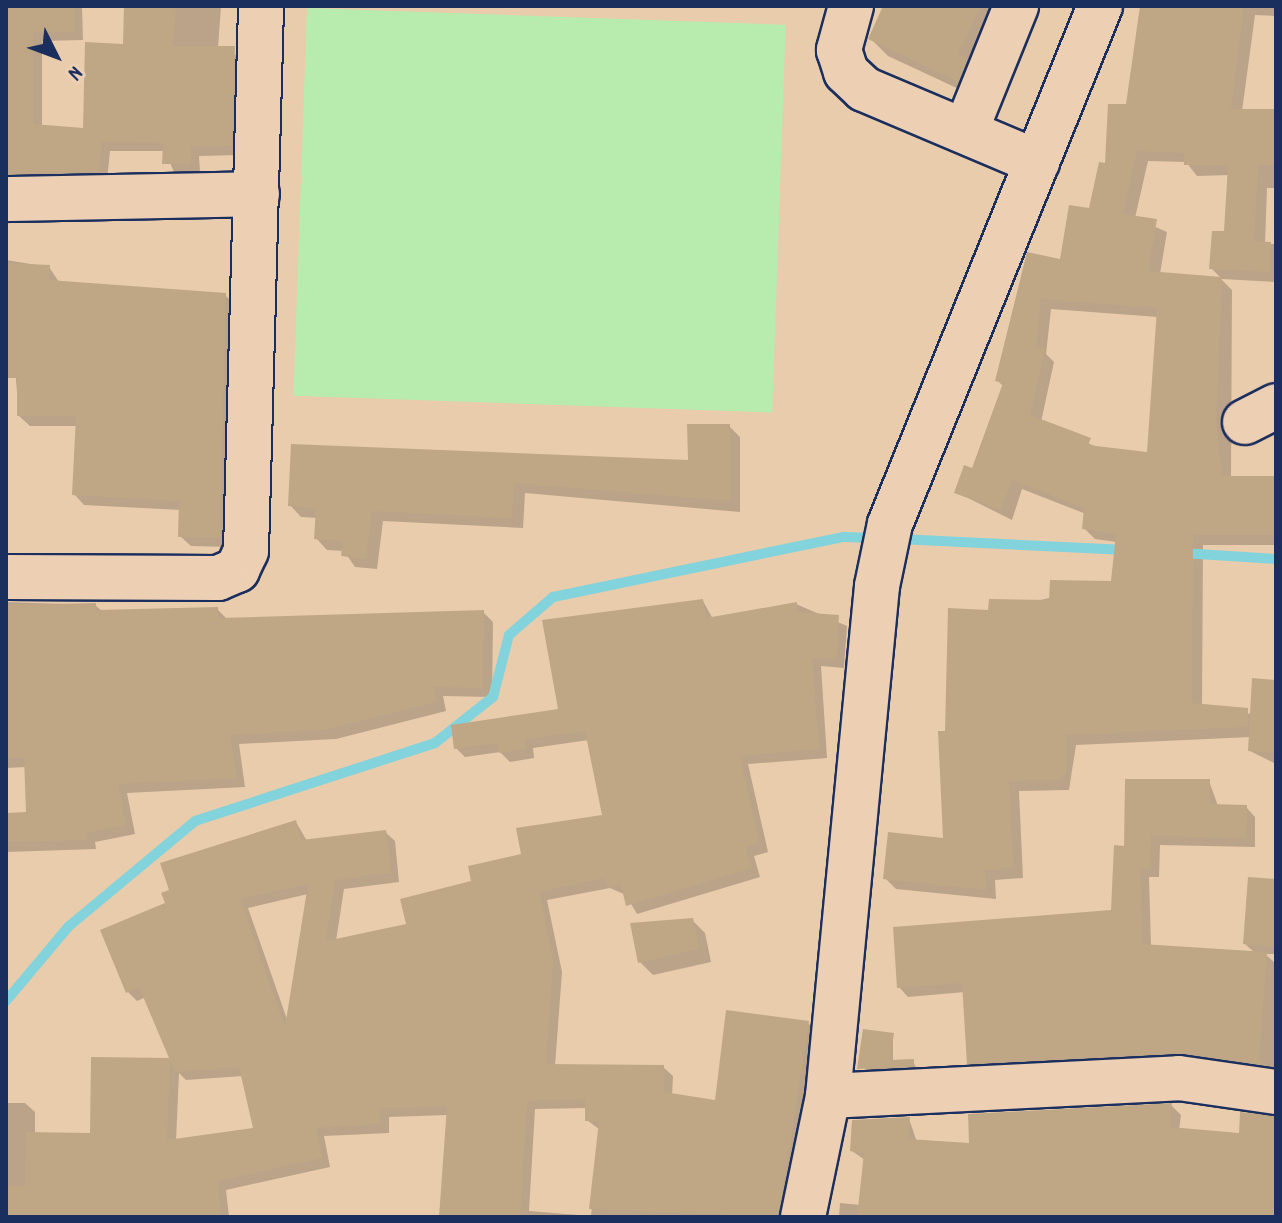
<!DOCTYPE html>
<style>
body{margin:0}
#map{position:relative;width:1282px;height:1223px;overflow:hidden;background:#e9ccac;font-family:Dekko,sans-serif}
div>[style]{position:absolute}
.green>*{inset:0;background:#b7ecae;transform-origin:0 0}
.shadow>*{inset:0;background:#0003}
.stream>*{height:10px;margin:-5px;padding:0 5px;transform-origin:5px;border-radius:5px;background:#82d3dc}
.building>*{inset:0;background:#bfa786}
.roads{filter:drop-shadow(2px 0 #1b2f5e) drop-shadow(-2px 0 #1b2f5e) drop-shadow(0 2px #1b2f5e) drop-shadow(0 -2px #1b2f5e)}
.minor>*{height:44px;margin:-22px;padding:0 22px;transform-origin:22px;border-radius:22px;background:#edd0b4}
span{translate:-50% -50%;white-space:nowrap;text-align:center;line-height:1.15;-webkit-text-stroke:8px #edd0b4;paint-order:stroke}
.frame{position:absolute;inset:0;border:8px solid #1b2f5e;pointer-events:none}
.north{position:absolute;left:16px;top:16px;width:80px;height:80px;-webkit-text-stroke:6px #edd0b4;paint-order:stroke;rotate:132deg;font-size:22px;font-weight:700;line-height:32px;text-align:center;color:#1b2f5e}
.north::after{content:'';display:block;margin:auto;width:28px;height:36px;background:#1b2f5e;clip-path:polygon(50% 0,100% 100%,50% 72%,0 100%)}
</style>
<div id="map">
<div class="green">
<div style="left:307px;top:8px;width:479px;height:388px;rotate:2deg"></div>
</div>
<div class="shadow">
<div style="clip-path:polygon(6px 6px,82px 6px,83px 40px,42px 41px,42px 127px,85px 130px,125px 46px,127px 6px,221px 6px,218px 48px,244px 58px,241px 155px,199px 156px,200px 172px,174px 172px,165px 151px,110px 151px,107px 181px,6px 179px)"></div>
<div style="clip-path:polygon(886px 6px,1006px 6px,976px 97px,888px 56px,870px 38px)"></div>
<div style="clip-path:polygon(evenodd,1192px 6px,1276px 6px,1276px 16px,1255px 15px,1242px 111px,1276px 111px,1276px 188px,1267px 188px,1265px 244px,1276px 244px,1276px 282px,1222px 279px,1211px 268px,1226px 233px,1230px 175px,1197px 176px,1186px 162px,1148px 161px,1135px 218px,1167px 232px,1160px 274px,1221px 279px,1232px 290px,1231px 478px,1276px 476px,1276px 545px,1203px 545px,1202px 706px,1252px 714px,1276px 682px,1276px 764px,1250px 751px,1251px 737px,1076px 745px,1069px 790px,1019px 791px,1023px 878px,995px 880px,996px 899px,896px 889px,885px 878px,945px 841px,947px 733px,990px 612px,1113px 583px,1117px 542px,1095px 539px,1084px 528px,1086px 514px,1022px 489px,1012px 520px,956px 492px,973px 471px,1004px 387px,997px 380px,1029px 254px,1062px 262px,1090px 210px,1128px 106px,1192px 6px,1051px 309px,1158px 317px,1148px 454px,1099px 448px,1041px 422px,1054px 362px,1046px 354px,1051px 309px)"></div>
<div style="clip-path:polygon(6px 260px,49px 267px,59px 282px,225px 295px,236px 306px,230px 547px,191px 546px,180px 536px,181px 510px,84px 505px,74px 494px,77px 426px,30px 426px,19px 416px)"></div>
<div style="clip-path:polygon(729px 426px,740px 437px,740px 512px,525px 493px,523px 528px,383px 521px,377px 569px,355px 567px,344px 551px,327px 550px,316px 538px,317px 518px,301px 517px,290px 505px,690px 462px)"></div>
<div style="clip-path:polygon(evenodd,703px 601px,713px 619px,796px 604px,847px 626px,844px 668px,821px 666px,827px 758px,748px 764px,768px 852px,754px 856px,760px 877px,637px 914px,626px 895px,610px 888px,547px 900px,562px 972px,555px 1066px,663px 1067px,673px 1076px,672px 1096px,717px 1103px,808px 1023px,817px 1033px,788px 1217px,440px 1217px,448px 1115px,389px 1117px,389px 1133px,324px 1136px,330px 1167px,226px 1190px,229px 1217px,6px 1217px,6px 1103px,25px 1103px,35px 1112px,35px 1134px,92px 1135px,93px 1059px,172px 1060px,146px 997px,137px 1001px,128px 992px,167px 904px,296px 822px,307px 841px,385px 832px,395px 841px,399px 882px,344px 889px,336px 941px,408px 925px,473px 883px,605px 817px,589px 740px,533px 748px,534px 758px,510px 762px,500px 752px,465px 757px,456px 748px,560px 711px,703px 601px,308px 894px,288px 1022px,248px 908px,308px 894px,703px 601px,179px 1073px,186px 1080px,243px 1076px,255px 1129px,176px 1141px,179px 1073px,703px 601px,587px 1108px,587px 1120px,600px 1130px,591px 1216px,529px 1211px,535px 1109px,587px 1108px)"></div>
<div style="clip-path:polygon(6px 602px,95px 605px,103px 612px,217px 609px,227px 619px,483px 612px,493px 622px,492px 697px,443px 696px,446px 711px,336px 739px,239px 744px,245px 787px,127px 793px,135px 834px,95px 842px,96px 849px,6px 852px,6px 815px,28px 814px,26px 767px,6px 768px)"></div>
<div style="clip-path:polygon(1209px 781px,1218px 806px,1246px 807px,1255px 817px,1255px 847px,1160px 845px,1159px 877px,1149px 877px,1151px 946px,1255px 953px,1245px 944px,1276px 881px,1276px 954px,1265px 954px,1275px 963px,1276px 1074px,979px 1072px,969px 1063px,965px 992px,908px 997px,899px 987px,1113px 912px,1126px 848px)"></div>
<div style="clip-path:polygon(692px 920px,705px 933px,711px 962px,653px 975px,640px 962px)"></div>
<div style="clip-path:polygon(893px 1035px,893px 1062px,913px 1061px,917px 1070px,863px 1072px)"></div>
<div style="clip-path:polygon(1171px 1105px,1181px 1115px,1179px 1130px,1241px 1135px,1276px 1117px,1276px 1217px,839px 1217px,840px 1203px,860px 1205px,865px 1160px,852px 1151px,909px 1119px,917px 1142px,971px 1145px)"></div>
</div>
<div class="stream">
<div style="left:899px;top:539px;width:227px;rotate:2.8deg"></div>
<div style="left:1182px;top:553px;width:94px;rotate:3.7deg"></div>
<div style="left:6px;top:1001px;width:97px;rotate:-50deg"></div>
<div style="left:68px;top:927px;width:165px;rotate:-39.8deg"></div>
<div style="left:195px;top:821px;width:252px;rotate:-18deg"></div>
<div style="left:435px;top:743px;width:74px;rotate:-38.4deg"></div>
<div style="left:493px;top:697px;width:64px;rotate:-75.5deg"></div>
<div style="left:509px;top:635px;width:58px;rotate:-40.8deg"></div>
<div style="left:553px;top:597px;width:297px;rotate:-11.7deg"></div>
<div style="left:844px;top:537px;width:35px;rotate:2deg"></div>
</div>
<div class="building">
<div style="clip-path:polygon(6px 6px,74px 6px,74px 32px,33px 32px,33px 124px,83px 128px,85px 42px,123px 44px,124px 6px,176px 6px,173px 46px,235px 46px,232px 146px,191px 147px,191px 164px,162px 164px,163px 143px,101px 142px,99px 172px,6px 174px)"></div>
<div style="clip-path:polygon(883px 6px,981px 6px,958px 54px,968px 58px,959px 82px,868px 39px)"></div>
<div style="clip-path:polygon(evenodd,1140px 6px,1244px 6px,1231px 109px,1276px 109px,1276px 165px,1258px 165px,1254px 241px,1271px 242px,1269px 272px,1209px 269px,1212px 231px,1224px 231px,1228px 165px,1184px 165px,1184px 153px,1137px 151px,1123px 214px,1157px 219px,1148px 271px,1222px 277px,1216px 420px,1222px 476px,1276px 476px,1276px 535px,1193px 535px,1192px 703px,1248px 708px,1248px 727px,1066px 735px,1066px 772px,1058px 780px,1009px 781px,1013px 868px,985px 870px,986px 890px,883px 879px,888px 832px,943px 838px,938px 731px,945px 731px,948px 608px,988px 610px,989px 599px,1049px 600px,1050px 580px,1111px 581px,1116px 534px,1082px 529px,1084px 508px,1012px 480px,1001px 510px,954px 493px,964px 465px,972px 468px,1003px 383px,995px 381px,1027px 252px,1060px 259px,1069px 205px,1089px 208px,1099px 162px,1105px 163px,1108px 104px,1126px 104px,1140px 6px,1041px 299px,1157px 308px,1147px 452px,1088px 445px,1091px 438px,1030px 415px,1045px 349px,1036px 347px,1041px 299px)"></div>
<div style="clip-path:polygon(6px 263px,50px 265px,49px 280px,226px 293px,220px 538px,178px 537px,179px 501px,72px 495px,76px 416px,17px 416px,17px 378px,6px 378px)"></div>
<div style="clip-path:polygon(687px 424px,730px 424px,730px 501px,514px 483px,512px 518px,372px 511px,366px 559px,341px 556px,343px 541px,314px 539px,316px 508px,288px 506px,291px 444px,688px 460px)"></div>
<div style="clip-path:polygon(evenodd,703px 599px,706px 618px,797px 602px,797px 612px,839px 615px,836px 660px,812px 658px,819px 749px,740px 756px,759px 843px,746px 847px,752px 868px,626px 906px,621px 885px,608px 888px,605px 878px,539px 892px,553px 961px,546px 1064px,664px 1065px,664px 1092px,715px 1100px,726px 1010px,809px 1021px,779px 1217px,589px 1209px,599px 1121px,585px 1121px,585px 1099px,527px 1101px,520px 1217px,439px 1217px,447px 1106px,380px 1109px,381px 1124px,316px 1128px,322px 1158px,218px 1181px,221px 1217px,7px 1217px,7px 1186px,25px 1186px,26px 1132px,90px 1133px,91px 1057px,169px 1058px,139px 987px,126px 993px,100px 930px,165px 903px,161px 893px,169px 890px,160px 863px,296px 820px,301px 840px,386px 830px,391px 873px,335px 880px,326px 941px,406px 924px,400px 899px,471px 881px,468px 866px,521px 854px,516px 828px,602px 815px,585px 731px,525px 739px,526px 749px,499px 753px,497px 743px,454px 749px,451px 725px,558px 709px,542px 620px,703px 599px,308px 884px,285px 1027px,240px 899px,308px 884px,703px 599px,170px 1061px,175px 1072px,239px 1067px,253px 1128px,167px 1140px,170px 1061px)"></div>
<div style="clip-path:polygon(96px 603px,96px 610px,218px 607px,219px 618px,484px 610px,483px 688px,434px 687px,437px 702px,325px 730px,230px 735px,237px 778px,118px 784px,126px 825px,86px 833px,88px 840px,6px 842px,6px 813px,26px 812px,24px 757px,6px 758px,6px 605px)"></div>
<div style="clip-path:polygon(1252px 678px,1276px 680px,1276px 753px,1248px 751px)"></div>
<div style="clip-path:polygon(1125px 779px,1210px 779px,1210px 804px,1247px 805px,1246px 838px,1151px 836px,1150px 869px,1140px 869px,1142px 944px,1267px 952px,1259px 1059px,1268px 1066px,1178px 1053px,967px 1064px,962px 983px,897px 988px,893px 927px,1111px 910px,1114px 845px,1124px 846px)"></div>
<div style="clip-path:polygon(1248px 877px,1276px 879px,1276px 947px,1243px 944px)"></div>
<div style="clip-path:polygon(693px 918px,699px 949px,638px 963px,630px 923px)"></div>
<div style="clip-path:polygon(863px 1029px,894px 1033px,890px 1060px,914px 1059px,914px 1067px,857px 1069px)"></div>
<div style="clip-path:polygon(1172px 1103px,1170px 1127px,1239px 1133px,1240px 1112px,1276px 1116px,1276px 1217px,857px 1217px,864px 1153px,850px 1151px,852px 1120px,910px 1117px,908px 1139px,969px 1143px,968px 1114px)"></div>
</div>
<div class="roads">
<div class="minor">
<div style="left:851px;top:6px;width:46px;rotate:105.3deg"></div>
<div style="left:839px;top:50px;width:23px;rotate:72deg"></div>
<div style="left:846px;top:72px;width:25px;rotate:43deg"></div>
<div style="left:864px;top:89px;width:188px;rotate:22.9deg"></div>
<div style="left:966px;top:130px;width:134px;rotate:-68deg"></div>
<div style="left:6px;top:199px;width:251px;rotate:-1.1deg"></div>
<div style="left:1245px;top:422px;width:35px;rotate:-27deg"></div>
<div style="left:6px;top:577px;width:212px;rotate:0.3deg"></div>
<div style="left:218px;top:578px;width:21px;rotate:-23deg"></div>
<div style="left:237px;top:570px;width:21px;rotate:-65deg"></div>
<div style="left:246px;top:551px;width:545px;rotate:-88.42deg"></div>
<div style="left:828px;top:1096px;width:351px;rotate:-2.9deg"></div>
<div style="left:1179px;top:1078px;width:98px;rotate:8.2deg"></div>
<div style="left:803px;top:1217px;width:124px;rotate:-78.3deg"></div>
<div style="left:828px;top:1096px;width:512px;rotate:-84.51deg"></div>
<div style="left:877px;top:586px;width:63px;rotate:-78.2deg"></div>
<div style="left:890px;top:524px;width:559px;rotate:-67.93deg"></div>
</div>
</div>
<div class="frame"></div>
<div class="north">N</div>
</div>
